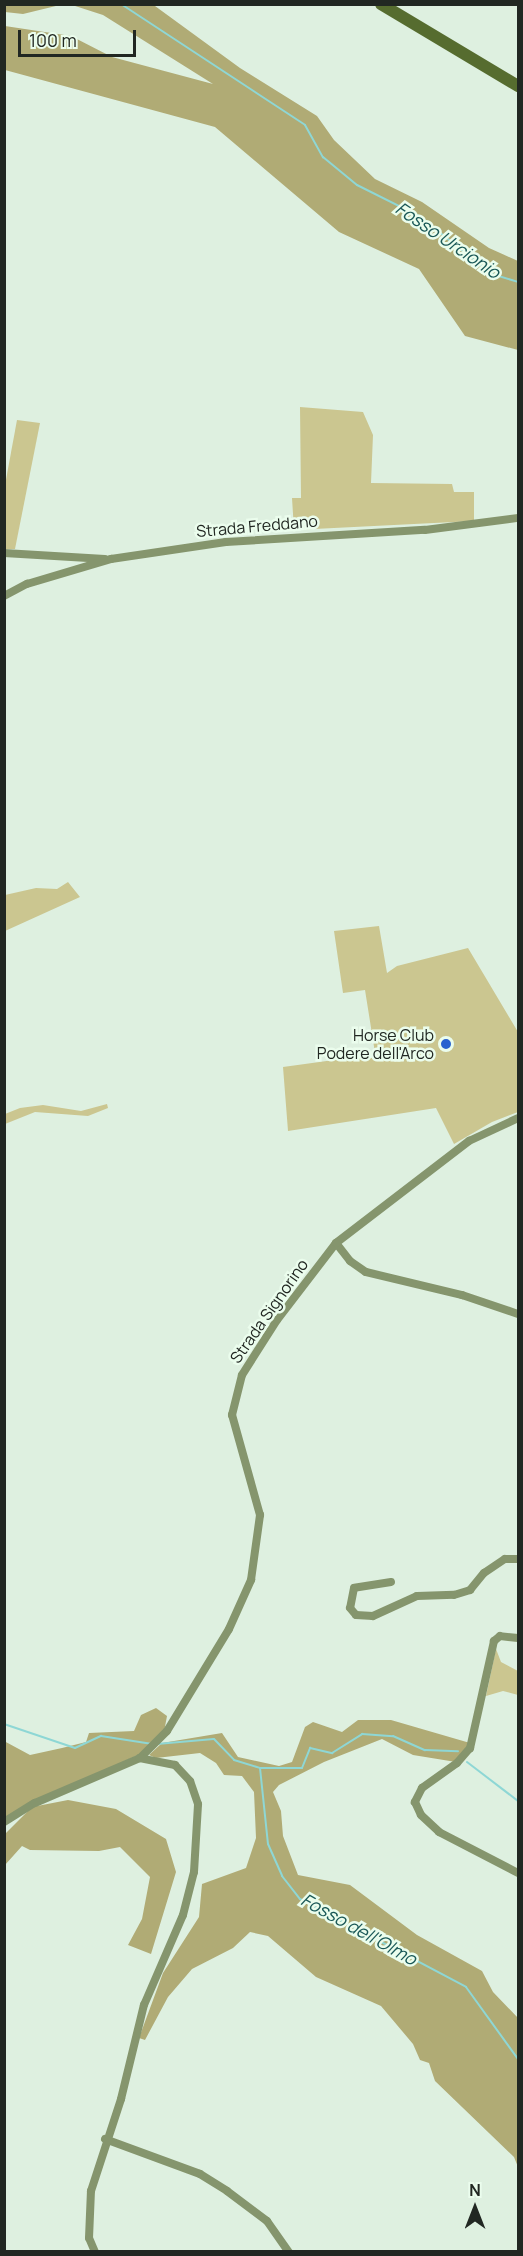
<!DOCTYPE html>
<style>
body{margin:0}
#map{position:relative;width:523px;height:2256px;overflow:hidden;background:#def0e0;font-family:Manrope,sans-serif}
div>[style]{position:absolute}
.green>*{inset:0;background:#cbc690}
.forest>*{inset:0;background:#b0ab75}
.stream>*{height:2px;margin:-1px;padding:0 1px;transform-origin:1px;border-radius:1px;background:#8ed7d5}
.street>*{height:8px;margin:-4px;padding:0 4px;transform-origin:4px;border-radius:4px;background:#85956d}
.secondary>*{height:12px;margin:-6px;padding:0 6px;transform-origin:6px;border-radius:6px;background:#566c2f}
.dots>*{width:16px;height:16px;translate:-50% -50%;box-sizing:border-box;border:3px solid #ebfded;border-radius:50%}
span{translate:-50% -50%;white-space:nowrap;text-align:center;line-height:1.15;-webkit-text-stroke:5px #ebfded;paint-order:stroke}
.street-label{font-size:16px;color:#212722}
.poi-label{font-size:16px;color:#212722}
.right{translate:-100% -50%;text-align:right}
.water-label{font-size:18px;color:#1a5857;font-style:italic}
.frame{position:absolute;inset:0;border:6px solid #212722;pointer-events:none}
.north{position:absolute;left:445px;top:2178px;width:60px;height:60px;-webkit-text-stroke:4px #ebfded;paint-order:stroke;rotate:0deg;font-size:16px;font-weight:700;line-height:24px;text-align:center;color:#212722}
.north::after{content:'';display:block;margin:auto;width:21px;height:27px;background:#212722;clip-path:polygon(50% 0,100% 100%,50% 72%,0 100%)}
.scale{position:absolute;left:18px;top:30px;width:118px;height:27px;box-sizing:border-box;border:3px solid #212722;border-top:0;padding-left:8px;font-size:18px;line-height:21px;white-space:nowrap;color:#212722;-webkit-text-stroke:4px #ebfded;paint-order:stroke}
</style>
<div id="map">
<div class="green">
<div style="clip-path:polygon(300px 407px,363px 412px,373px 435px,371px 483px,452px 484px,454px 492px,474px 492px,474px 521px,294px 530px,292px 498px,301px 498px)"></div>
<div style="clip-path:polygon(17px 420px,40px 423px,15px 549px,5px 549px,5px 485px)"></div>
<div style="clip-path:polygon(68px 882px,80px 897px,5px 931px,5px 895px,36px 888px,57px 889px)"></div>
<div style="clip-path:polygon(379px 926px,387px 973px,397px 966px,468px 948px,518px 1032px,518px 1112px,492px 1122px,454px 1144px,436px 1108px,288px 1131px,283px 1067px,363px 1056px,376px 1059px,365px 990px,343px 993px,334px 931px)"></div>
<div style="clip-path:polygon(107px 1104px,108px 1108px,88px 1116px,35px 1112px,5px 1124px,5px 1114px,20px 1108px,43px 1105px,81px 1111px)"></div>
<div style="clip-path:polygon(496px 1649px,501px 1662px,518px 1671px,518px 1695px,503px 1691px,486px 1696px)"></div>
</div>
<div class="forest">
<div style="clip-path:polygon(5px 4px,60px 4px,60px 5px,23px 14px,5px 12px)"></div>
<div style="clip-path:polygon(72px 5px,155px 6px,240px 68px,317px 116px,334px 140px,375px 179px,422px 202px,489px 248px,518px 261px,518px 350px,465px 336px,419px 269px,339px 232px,215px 127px,5px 70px,5px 26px,71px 36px,112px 57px,213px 84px,103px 15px)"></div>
<div style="clip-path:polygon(156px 1708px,167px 1716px,164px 1732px,144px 1752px,5px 1818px,4px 1741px,30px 1755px,62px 1748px,86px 1742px,89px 1733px,134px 1731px,141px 1715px)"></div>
<div style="clip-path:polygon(358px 1720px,391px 1720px,470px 1743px,456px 1762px,413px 1755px,382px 1739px,324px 1762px,279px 1785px,273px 1792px,281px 1811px,283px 1836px,298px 1875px,350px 1885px,417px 1935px,482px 1971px,493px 1992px,518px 2018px,518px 2167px,514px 2157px,435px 2081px,429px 2063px,420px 2060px,413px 2044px,381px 2006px,316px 1977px,268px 1936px,250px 1932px,233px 1948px,192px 1969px,168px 1997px,145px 2040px,139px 2038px,163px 1973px,199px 1917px,202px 1884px,246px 1868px,256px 1838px,254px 1792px,242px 1776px,224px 1775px,216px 1763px,200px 1753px,156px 1758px,149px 1755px,162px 1743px,222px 1733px,238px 1757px,279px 1766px,292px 1762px,305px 1727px,313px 1722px,342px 1732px)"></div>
<div style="clip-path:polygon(68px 1800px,116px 1809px,166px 1839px,176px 1872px,151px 1954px,128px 1945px,142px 1919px,150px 1877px,120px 1847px,99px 1851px,30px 1850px,22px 1846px,5px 1865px,5px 1834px,32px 1807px)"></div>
</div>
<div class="stream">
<div style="left:121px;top:4px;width:220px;rotate:33.3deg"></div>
<div style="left:305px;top:125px;width:37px;rotate:61deg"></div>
<div style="left:323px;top:157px;width:44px;rotate:39.5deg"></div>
<div style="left:357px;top:185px;width:69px;rotate:26.6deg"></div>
<div style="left:419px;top:216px;width:93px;rotate:38.5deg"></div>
<div style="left:492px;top:274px;width:27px;rotate:17deg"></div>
<div style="left:4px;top:1724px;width:75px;rotate:18.7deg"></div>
<div style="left:75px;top:1748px;width:29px;rotate:-25deg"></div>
<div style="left:101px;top:1736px;width:52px;rotate:8.9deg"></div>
<div style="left:157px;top:1744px;width:57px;rotate:-5deg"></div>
<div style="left:214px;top:1739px;width:29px;rotate:46deg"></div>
<div style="left:234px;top:1760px;width:27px;rotate:17deg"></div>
<div style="left:260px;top:1768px;width:76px;rotate:84deg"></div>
<div style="left:268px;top:1844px;width:35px;rotate:66deg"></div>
<div style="left:282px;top:1876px;width:29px;rotate:52deg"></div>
<div style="left:300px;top:1899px;width:188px;rotate:27.9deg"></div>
<div style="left:466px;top:1987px;width:89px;rotate:54.2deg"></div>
<div style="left:467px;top:1762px;width:64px;rotate:37.4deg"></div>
<div style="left:260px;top:1768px;width:42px"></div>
<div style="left:302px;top:1768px;width:22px;rotate:-68deg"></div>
<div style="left:310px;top:1748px;width:23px;rotate:13deg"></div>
<div style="left:332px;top:1753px;width:36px;rotate:-32deg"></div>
<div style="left:362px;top:1734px;width:31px;rotate:4deg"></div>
<div style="left:393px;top:1736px;width:35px;rotate:24deg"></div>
<div style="left:425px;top:1750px;width:33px;rotate:2deg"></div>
</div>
<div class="street">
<div style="left:4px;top:553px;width:101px;rotate:3.4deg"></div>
<div style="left:4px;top:596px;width:26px;rotate:-28deg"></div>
<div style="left:27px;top:584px;width:88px;rotate:-16.6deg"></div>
<div style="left:111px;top:559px;width:116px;rotate:-8.4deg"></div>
<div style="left:226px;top:542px;width:199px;rotate:-3.5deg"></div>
<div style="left:425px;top:530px;width:94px;rotate:-7.4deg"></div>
<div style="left:336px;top:1243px;width:23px;rotate:52deg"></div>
<div style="left:350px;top:1261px;width:19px;rotate:35deg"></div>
<div style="left:366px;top:1272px;width:99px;rotate:13.5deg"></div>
<div style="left:462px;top:1295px;width:59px;rotate:18.7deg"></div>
<div style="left:391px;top:1582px;width:37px;rotate:171deg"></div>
<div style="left:354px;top:1588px;width:20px;rotate:101deg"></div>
<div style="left:350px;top:1608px;width:9px;rotate:49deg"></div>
<div style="left:356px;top:1615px;width:17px;rotate:3deg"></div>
<div style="left:373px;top:1616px;width:48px;rotate:-24.4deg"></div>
<div style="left:417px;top:1596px;width:37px;rotate:-2deg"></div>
<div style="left:454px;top:1595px;width:17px;rotate:-17deg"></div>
<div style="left:470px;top:1590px;width:22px;rotate:-51deg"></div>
<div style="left:484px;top:1573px;width:25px;rotate:-34deg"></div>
<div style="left:505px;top:1559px;width:13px"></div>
<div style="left:518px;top:1638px;width:18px;rotate:-174deg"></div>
<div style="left:500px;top:1636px;width:8px;rotate:140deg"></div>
<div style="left:494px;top:1641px;width:110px;rotate:102.6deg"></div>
<div style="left:470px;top:1748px;width:20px;rotate:131deg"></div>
<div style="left:457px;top:1763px;width:43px;rotate:144.5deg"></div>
<div style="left:422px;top:1788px;width:16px;rotate:117deg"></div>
<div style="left:415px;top:1802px;width:14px;rotate:65deg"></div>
<div style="left:421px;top:1815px;width:25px;rotate:43deg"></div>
<div style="left:439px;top:1832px;width:89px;rotate:27.4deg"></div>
<div style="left:4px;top:1822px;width:36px;rotate:-32deg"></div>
<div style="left:35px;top:1803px;width:114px;rotate:-23.2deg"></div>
<div style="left:140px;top:1758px;width:38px;rotate:-45deg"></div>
<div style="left:167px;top:1731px;width:119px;rotate:-58.7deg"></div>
<div style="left:229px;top:1629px;width:54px;rotate:-65.8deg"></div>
<div style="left:251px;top:1580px;width:66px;rotate:-82.1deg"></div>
<div style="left:260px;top:1515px;width:104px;rotate:-105.6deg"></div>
<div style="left:232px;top:1415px;width:41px;rotate:-76deg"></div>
<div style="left:242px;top:1375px;width:65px;rotate:-57.5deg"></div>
<div style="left:277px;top:1320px;width:97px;rotate:-52.5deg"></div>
<div style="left:336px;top:1243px;width:168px;rotate:-37.5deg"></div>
<div style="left:469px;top:1141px;width:54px;rotate:-25.1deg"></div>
<div style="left:105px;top:2139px;width:101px;rotate:20.2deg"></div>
<div style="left:200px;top:2174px;width:32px;rotate:32deg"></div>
<div style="left:227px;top:2191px;width:50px;rotate:36.9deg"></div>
<div style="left:267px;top:2221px;width:38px;rotate:55deg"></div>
<div style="left:95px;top:2252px;width:15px;rotate:-113deg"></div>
<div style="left:89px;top:2238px;width:47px;rotate:-87.6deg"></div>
<div style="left:91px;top:2191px;width:97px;rotate:-71.9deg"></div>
<div style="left:121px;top:2099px;width:97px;rotate:-76.3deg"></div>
<div style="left:144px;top:2005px;width:98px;rotate:-66.6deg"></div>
<div style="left:183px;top:1915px;width:44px;rotate:-75.7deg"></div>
<div style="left:194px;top:1872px;width:68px;rotate:-86.6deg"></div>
<div style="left:198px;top:1804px;width:24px;rotate:-109deg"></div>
<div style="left:190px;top:1781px;width:22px;rotate:-133deg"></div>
<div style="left:175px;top:1765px;width:36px;rotate:-169deg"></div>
</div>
<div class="secondary">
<div style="left:381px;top:4px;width:160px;rotate:30.9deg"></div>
</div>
<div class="dots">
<div style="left:446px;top:1044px;background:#2862cf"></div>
</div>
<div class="street-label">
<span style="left:257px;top:526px;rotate:-5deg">Strada Freddano</span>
<span style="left:269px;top:1311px;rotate:-55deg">Strada Signorino</span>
</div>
<div class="poi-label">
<span class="right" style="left:434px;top:1044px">Horse Club<br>Podere dell'Arco</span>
</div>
<div class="water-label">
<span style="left:448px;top:240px;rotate:34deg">Fosso Urcionio</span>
<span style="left:359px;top:1929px;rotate:29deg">Fosso dell'Olmo</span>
</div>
<div class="frame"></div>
<div class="north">N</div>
<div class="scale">100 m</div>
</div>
